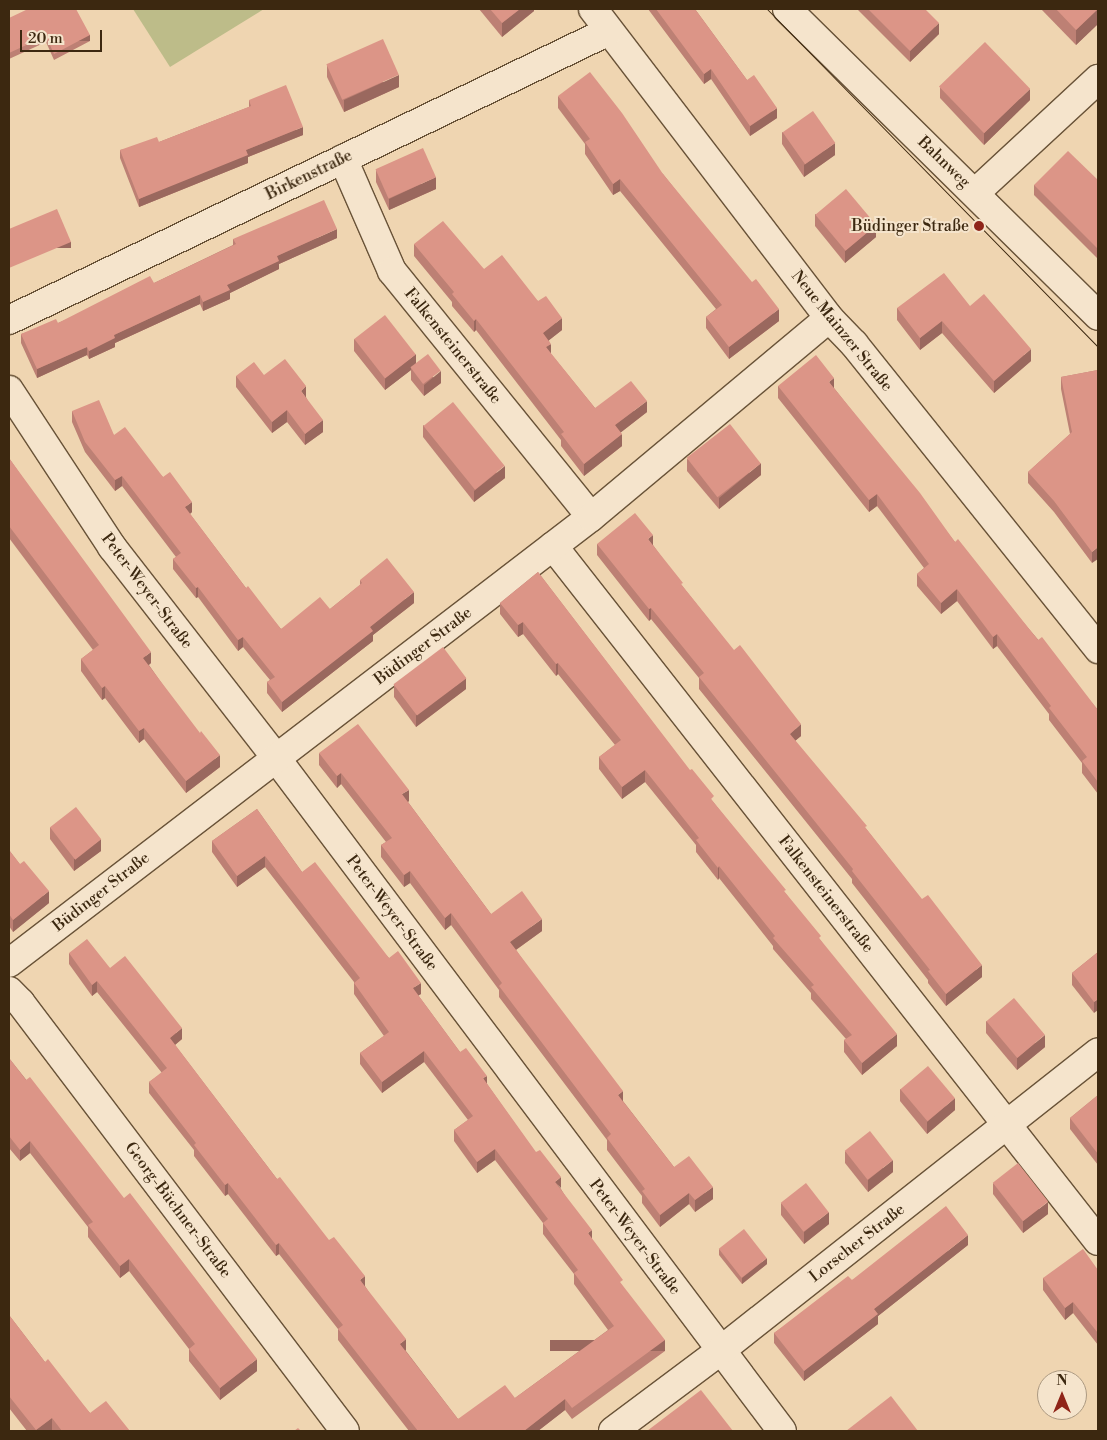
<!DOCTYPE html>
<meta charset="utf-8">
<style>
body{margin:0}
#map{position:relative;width:1107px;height:1440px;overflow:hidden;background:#efd5b1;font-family:"Libre Bodoni",serif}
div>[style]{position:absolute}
.green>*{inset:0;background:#bdbc89}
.roads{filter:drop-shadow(1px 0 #695338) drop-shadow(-1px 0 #695338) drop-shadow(0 1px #695338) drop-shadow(0 -1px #695338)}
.minor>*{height:28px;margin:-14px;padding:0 14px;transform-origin:14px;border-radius:14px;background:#f5e4cc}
.tram>*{height:1px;margin:-0.5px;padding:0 0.5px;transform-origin:0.5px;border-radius:0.5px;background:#3c2810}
.wall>*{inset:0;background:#bd8074}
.shaded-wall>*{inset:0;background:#9a685e;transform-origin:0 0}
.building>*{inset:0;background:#dc9587;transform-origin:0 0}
.dots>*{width:14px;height:14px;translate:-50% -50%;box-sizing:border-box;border:2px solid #f5e4cc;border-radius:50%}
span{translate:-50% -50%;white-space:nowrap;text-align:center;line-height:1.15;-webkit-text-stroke:4px #f5e4cc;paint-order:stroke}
.street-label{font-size:16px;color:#3c2810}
.poi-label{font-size:16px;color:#3c2810}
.right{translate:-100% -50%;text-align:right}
.frame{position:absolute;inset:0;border:10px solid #3c2810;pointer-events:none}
.north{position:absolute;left:1037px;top:1370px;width:50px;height:50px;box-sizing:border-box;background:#f5e4cc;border:1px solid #ab9981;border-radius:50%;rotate:0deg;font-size:14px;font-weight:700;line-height:20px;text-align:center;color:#3c2810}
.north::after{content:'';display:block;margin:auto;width:18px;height:22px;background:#8f2418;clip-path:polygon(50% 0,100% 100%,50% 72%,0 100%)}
.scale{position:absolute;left:20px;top:30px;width:82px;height:22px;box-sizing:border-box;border:2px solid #3c2810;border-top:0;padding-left:6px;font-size:15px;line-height:18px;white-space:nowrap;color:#3c2810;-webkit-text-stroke:4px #f5e4cc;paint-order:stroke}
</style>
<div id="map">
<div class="green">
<div style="clip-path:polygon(133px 9px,264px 9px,170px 67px)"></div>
</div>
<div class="roads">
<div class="minor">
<div style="left:593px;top:9px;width:389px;rotate:52.6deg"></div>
<div style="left:829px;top:318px;width:36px;rotate:46deg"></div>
<div style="left:854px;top:344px;width:391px;rotate:51.3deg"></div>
<div style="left:787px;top:9px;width:437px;rotate:44.6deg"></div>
<div style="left:343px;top:159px;width:122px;rotate:66.4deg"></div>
<div style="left:392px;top:271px;width:316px;rotate:51deg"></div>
<div style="left:975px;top:193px;width:168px;rotate:-42.8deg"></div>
<div style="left:9px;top:320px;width:666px;rotate:-25.72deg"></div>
<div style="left:9px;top:390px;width:188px;rotate:56.7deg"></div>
<div style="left:112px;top:547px;width:267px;rotate:52.1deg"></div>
<div style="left:276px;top:758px;width:842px;rotate:53.06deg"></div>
<div style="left:553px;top:546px;width:883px;rotate:51.9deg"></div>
<div style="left:9px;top:963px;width:733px;rotate:-37.46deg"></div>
<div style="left:591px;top:517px;width:310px;rotate:-39.9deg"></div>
<div style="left:9px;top:991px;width:16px;rotate:45deg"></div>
<div style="left:20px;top:1002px;width:538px;rotate:52.85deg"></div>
<div style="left:613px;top:1431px;width:134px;rotate:-36.8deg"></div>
<div style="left:720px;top:1351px;width:482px;rotate:-38.3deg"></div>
</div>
</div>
<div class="tram">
<div style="left:767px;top:9px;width:473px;rotate:45.6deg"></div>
</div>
<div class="wall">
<div style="clip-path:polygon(479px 9px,534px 9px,534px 11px,502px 37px)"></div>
<div style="clip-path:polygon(648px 9px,695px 9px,747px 80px,777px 118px,750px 136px,711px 79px,704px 84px)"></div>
<div style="clip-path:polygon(857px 9px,925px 9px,939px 34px,910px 62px)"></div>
<div style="clip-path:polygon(1041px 9px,1098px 9px,1098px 24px,1076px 45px)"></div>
<div style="clip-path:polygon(9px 18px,90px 41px,54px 60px,46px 42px,9px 59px)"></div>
<div style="clip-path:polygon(327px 65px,399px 87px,344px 112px,327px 77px)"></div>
<div style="clip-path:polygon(940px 87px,1030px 100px,984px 145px,940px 98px)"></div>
<div style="clip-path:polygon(558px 96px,663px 174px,779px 321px,729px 359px,706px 328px,706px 317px,716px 309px,620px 191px,613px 195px,585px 154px,585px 144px,558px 108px)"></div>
<div style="clip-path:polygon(249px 100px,303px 135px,248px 157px,248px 163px,139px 207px,120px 158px,120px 150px,159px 142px,249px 107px)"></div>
<div style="clip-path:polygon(782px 132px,835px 155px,804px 177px,782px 144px)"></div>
<div style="clip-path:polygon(376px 170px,436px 189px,389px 210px,376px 182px)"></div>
<div style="clip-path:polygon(1098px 180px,1098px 259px,1034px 195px,1034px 185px)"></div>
<div style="clip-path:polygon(815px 214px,876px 237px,845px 263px,815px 226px)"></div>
<div style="clip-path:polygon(337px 238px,279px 264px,279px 269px,230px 293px,230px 299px,203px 311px,200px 304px,115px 343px,115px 347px,89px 359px,87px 355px,37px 378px,21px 343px,21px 334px,58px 323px,154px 283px,233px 245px,233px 239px)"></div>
<div style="clip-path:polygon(414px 244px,484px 269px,538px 301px,562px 330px,549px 340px,551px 354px,595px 408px,647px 412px,621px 432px,622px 446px,584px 476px,561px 446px,561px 440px,476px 330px,474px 332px,452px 306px,452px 302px,414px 256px)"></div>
<div style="clip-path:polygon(970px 306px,1031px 361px,994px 393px,942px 333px,920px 350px,897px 320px,897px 308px)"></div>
<div style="clip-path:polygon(354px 339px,416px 364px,441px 383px,424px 396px,411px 380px,411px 370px,385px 390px,354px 351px)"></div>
<div style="clip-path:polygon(1098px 370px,1092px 563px,1054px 512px,1028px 483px,1028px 472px,1070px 434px,1061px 389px,1061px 377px)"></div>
<div style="clip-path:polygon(264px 375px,306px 397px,323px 432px,305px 445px,287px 422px,272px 433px,236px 387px,236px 376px)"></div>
<div style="clip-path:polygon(778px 386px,834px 388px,955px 542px,1098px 710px,1098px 794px,1082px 773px,1082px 763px,1049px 720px,1049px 714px,997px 646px,993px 649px,957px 601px,941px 614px,917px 586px,917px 574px,924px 568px,877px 506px,869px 512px,778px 398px)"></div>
<div style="clip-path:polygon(72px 411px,114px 435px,163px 477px,192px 512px,190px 514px,246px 588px,281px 629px,330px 609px,360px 585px,360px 580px,414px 603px,373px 635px,373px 641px,282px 712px,267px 693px,267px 682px,270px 680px,243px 647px,238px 651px,198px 597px,196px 598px,173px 569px,173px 559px,176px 557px,122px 486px,115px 491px,85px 452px,72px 422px)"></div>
<div style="clip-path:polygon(423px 425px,505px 478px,474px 502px,423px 437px)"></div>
<div style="clip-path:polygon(9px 458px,151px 663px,149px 665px,220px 767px,186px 793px,144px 739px,139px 743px,105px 698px,102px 700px,81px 671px,81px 659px,93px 650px,9px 538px)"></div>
<div style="clip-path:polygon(687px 459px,761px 475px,719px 509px,687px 471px)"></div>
<div style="clip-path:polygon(597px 544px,653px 545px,683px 587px,801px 736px,795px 741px,867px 830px,982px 977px,946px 1006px,928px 983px,928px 980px,852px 883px,852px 879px,699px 689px,699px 678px,651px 619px,649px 621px,597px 555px)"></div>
<div style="clip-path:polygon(538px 572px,714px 803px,786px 894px,821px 941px,897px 1046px,862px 1075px,844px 1052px,844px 1040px,846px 1039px,811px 999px,811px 993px,773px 949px,773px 946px,719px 878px,718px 880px,696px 852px,696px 845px,645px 782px,622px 799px,599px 769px,599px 757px,615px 745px,558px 674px,556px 676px,523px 634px,518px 637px,500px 614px,500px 603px)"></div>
<div style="clip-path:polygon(394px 685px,466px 689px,416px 727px,394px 697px)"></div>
<div style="clip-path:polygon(319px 753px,409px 801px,408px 802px,491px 914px,542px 931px,516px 950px,623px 1101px,674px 1167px,713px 1199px,695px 1212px,689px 1204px,660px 1227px,642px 1203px,642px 1196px,607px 1150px,607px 1140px,499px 997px,499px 990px,451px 925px,445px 930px,410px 883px,404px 887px,381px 857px,381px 845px,386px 842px,341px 784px,337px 788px,319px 765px)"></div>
<div style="clip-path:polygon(257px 809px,302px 872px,389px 958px,421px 994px,418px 995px,460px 1052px,487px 1084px,561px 1189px,592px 1240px,665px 1351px,572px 1419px,565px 1410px,538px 1431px,409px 1431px,338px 1340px,338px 1329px,279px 1254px,276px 1256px,228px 1194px,225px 1196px,194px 1156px,194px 1150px,149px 1093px,149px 1082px,162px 1073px,97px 992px,92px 996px,69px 964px,69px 953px,110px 968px,182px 1039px,175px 1045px,277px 1179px,365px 1286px,406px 1351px,458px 1419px,515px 1398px,608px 1330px,574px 1284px,574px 1274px,543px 1234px,543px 1223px,495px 1160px,477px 1173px,454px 1141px,454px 1130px,468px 1120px,424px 1062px,382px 1093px,360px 1064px,360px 1053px,384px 1036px,354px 994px,354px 982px,265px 867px,237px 887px,212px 852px,212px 841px)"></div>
<div style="clip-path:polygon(50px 827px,101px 851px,74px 871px,50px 839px)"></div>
<div style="clip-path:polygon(9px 850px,49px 903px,13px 932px,9px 926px)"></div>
<div style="clip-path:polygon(1098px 952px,1094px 1013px,1072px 985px,1072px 973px)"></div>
<div style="clip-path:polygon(986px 1021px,1045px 1047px,1017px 1070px,986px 1033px)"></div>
<div style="clip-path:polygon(9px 1058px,257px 1371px,220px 1400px,189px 1361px,189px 1349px,129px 1271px,120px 1278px,88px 1237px,88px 1227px,30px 1153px,20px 1161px,9px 1148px)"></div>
<div style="clip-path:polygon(900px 1089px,955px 1110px,927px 1134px,900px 1101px)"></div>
<div style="clip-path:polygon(1098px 1095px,1098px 1165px,1070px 1129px,1070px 1118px)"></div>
<div style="clip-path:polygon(845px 1151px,893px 1172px,868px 1192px,845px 1163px)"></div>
<div style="clip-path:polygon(993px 1183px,1048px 1214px,1023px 1233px,993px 1194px)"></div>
<div style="clip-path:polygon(781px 1203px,829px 1224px,804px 1244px,781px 1215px)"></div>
<div style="clip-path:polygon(968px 1245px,878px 1316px,878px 1324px,804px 1381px,774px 1343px,774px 1333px,852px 1280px)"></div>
<div style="clip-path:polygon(719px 1249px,767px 1264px,742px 1284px,719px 1255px)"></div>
<div style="clip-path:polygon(1098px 1270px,1098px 1345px,1073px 1313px,1065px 1320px,1043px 1290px,1043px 1278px)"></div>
<div style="clip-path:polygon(9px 1315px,45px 1362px,90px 1413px,130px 1431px,53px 1431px,52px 1430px,49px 1431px,27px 1431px,9px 1408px)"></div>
</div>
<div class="shaded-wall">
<div style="clip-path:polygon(520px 9px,534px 9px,534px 11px,502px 37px,502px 23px)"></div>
<div style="clip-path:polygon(1098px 9px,1098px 24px,1076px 45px,1076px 30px)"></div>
<div style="clip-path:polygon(939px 23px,939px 34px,910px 62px,910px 51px)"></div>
<div style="left:90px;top:35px;width:6px;height:41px;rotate:90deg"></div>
<div style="left:46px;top:36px;width:6px;height:41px;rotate:90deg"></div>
<div style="clip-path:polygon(711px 69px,711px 79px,704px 84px,704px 74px)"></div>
<div style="clip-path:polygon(399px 75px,399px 87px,344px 112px,344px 100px)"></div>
<div style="clip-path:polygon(1030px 89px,1030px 100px,984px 145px,984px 133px)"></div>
<div style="clip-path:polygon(777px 108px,777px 118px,750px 136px,750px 126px)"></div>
<div style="clip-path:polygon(303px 127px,303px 135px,248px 157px,248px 163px,139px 207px,139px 199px,246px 150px)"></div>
<div style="clip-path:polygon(835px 143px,835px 155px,804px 177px,804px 165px)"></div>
<div style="clip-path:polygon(436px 177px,436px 189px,389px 210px,389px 199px)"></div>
<div style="clip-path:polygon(620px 179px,620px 191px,613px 195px,613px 184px)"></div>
<div style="clip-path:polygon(876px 225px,876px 237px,845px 263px,845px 251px)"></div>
<div style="clip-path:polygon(337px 229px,337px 238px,279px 264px,279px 269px,230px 293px,230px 299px,203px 311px,203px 302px,227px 285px,277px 256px)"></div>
<div style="left:71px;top:242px;width:6px;height:67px;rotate:90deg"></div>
<div style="clip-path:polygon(200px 295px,200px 304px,115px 343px,115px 347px,89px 359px,89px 351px,114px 335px)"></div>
<div style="clip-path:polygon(779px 309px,779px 321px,729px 359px,729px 347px)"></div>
<div style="clip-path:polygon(562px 318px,562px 330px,543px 345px,543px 333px)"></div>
<div style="clip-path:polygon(476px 319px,476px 330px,474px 332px,474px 321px)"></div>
<div style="clip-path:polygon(942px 321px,942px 333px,920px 350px,920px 338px)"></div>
<div style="clip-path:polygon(551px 344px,551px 355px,546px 347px)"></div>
<div style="clip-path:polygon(87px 347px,87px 355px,37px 378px,37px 369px)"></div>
<div style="clip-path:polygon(1031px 349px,1031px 361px,994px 393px,994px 381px)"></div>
<div style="clip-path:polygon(416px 354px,416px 366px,411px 368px,411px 370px,385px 390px,385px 378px)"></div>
<div style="clip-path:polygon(441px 371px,441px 383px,424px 396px,424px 385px)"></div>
<div style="clip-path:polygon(834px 378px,834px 390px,829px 382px)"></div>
<div style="clip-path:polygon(306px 386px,306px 398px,301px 391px)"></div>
<div style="clip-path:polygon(647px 401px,647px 412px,615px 437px,615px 425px)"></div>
<div style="clip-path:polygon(287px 410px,287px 422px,272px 433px,272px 422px)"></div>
<div style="clip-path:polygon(323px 420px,323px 432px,305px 445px,305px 434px)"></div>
<div style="clip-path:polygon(622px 434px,622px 446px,584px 476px,584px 464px)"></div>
<div style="clip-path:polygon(761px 463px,761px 475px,719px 509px,719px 498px)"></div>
<div style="clip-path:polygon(505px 466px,505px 478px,474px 502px,474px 491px)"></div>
<div style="clip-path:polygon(122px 476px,122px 486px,115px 491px,115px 480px)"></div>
<div style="clip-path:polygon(877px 494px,877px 506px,869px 512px,869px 500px)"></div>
<div style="clip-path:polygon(192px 502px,192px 512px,185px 518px,185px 507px)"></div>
<div style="clip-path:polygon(653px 535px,653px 547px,648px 539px)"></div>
<div style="clip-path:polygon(1098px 547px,1098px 559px,1092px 563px,1092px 552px)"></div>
<div style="clip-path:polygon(198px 587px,198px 597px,196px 598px,196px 588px)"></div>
<div style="clip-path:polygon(957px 589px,957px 601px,941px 614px,941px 603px)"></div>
<div style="clip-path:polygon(414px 592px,414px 603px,373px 635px,373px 641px,282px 712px,282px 702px,370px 627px)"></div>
<div style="clip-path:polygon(651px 608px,651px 619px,649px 621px,649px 609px)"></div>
<div style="clip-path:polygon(523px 622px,523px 634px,518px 637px,518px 625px)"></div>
<div style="clip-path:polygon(997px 634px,997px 646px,993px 649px,993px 637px)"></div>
<div style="clip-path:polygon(243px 637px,243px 647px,238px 651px,238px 640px)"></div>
<div style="clip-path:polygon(151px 652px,151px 663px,143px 669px,143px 658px)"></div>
<div style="clip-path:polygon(558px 663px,558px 674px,556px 676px,556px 664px)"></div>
<div style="clip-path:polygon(466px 678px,466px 689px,416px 727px,416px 715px)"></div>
<div style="clip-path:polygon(105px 686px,105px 698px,102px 700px,102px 688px)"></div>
<div style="clip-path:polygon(801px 724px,801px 736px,790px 745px,790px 734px)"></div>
<div style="clip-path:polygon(144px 728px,144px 739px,139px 743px,139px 731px)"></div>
<div style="clip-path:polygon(220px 755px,220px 767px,186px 793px,186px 781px)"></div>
<div style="clip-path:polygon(645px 770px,645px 782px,622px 799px,622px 787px)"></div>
<div style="clip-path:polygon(341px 773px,341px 784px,337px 788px,337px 776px)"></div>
<div style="clip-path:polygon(409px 790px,409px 801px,402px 806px,402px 794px)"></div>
<div style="clip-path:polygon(101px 839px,101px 851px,74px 871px,74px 859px)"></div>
<div style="clip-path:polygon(265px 856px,265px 867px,237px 887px,237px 876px)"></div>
<div style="clip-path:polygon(719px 866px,719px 878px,718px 880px,718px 868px)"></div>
<div style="clip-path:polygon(410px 871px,410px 883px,404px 887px,404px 875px)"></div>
<div style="clip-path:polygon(49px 891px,49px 903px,13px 932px,13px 920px)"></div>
<div style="clip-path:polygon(451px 913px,451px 925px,445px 930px,445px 918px)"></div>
<div style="clip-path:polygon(542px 919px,542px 931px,510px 954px,510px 942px)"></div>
<div style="clip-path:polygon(982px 965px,982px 977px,946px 1006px,946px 994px)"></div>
<div style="clip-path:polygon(97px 981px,97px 992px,92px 996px,92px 985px)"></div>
<div style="clip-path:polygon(421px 983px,421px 994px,413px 999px,413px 988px)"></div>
<div style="clip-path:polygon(1098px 999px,1098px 1010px,1094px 1013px,1094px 1002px)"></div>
<div style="clip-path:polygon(182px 1028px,182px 1039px,170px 1049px,170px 1038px)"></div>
<div style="clip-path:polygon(897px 1034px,897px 1046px,862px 1075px,862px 1063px)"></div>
<div style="clip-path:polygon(1045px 1035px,1045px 1047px,1017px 1070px,1017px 1058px)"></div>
<div style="clip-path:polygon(424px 1051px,424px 1062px,382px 1093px,382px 1082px)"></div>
<div style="clip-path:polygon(487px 1076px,487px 1087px,483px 1078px)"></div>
<div style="clip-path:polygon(623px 1091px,623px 1103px,618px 1095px)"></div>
<div style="clip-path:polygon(955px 1098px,955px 1110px,927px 1134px,927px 1122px)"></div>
<div style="clip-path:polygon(30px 1141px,30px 1153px,20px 1161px,20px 1150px)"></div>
<div style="clip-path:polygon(495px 1149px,495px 1160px,477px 1173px,477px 1162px)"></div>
<div style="clip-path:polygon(893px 1160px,893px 1172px,868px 1192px,868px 1180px)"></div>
<div style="clip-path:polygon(561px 1177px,561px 1188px,555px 1182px)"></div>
<div style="clip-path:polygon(228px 1183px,228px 1194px,225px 1196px,225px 1185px)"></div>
<div style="clip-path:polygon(713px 1187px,713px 1199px,695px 1212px,695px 1200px)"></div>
<div style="clip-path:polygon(689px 1193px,689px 1204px,660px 1227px,660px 1215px)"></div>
<div style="clip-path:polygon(1048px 1202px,1048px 1214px,1023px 1233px,1023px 1221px)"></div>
<div style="clip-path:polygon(829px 1212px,829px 1224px,804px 1244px,804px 1232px)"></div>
<div style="clip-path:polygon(592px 1230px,592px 1241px,588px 1233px)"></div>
<div style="clip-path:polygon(968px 1235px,968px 1245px,878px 1316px,878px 1324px,804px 1381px,804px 1371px,874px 1309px)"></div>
<div style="clip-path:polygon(279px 1243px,279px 1254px,276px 1256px,276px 1245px)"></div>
<div style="clip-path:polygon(767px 1258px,767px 1264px,742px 1284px,742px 1278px)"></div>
<div style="clip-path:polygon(129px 1259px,129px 1271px,120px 1278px,120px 1266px)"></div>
<div style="clip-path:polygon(365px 1276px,365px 1287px,360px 1280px)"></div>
<div style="clip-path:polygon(1073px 1302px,1073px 1313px,1065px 1320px,1065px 1308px)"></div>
<div style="clip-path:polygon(406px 1339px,406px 1350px,400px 1355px,400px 1344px)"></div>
<div style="left:665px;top:1340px;width:11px;height:115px;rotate:90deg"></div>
<div style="clip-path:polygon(257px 1359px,257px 1371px,220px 1400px,220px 1388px)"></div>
<div style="clip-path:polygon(565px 1399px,565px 1410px,538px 1431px,524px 1431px)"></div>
<div style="clip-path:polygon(52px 1418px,52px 1430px,49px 1431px,36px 1431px,36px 1430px)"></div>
</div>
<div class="building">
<div style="clip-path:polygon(28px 9px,76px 9px,90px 35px,54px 54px,46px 36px,9px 53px,9px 18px)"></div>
<div style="clip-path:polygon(490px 9px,520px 9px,502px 23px)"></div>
<div style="clip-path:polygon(656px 9px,695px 9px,747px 80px,754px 75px,777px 108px,750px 126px,711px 69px,704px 74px)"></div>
<div style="clip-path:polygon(868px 9px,925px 9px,939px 23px,910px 51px)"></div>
<div style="clip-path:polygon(1056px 9px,1098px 9px,1076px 30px)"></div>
<div style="left:383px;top:39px;width:39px;height:62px;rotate:66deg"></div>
<div style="left:985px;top:42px;width:65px;height:64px;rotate:46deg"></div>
<div style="clip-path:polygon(590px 72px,622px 113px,663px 174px,752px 282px,756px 279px,779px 309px,729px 347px,706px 317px,722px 305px,620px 179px,613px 184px,585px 142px,590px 139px,558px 96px)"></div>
<div style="clip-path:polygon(286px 85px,303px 127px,246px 150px,248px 155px,139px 199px,120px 150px,157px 137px,159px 142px,251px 106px,249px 100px)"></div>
<div style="left:813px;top:111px;width:39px;height:37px;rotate:55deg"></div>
<div style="left:423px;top:148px;width:32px;height:52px;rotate:66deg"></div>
<div style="clip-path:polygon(1068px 151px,1098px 180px,1098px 249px,1034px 185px)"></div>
<div style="left:846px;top:189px;width:47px;height:40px;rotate:50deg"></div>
<div style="clip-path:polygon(324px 200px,337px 229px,277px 256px,279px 261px,227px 285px,230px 290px,203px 302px,200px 295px,114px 335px,115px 338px,89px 351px,87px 347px,37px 369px,21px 334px,56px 319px,58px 323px,150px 276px,154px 283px,236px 244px,233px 239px)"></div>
<div style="clip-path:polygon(57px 209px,71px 242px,9px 268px,9px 229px)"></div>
<div style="clip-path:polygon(443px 221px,484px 269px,502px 255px,538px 301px,546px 296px,562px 318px,543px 333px,551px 344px,546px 347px,595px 408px,631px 381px,647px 401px,615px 425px,622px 434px,584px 464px,561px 434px,564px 432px,476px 319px,474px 321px,452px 294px,454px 292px,414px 244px)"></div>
<div style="clip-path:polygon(944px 273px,970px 306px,984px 294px,1031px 349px,994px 381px,942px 321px,920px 338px,897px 308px)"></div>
<div style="left:385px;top:315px;width:50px;height:39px;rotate:52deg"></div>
<div style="left:428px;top:354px;width:21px;height:22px;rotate:53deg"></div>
<div style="clip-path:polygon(816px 355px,834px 378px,829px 382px,920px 493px,955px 542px,958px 539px,1038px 640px,1042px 637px,1098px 710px,1098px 782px,1082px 761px,1087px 757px,1049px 708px,1051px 706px,997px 634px,993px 637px,957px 589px,941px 603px,917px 574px,929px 564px,877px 494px,869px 500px,778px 386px)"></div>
<div style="clip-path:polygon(285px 359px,306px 386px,301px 391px,323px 420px,305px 434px,287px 410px,272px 422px,236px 376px,254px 362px,264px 375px)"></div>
<div style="clip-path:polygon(1098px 370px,1098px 547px,1092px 552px,1054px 501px,1028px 472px,1072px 432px,1061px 377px)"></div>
<div style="clip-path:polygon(99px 400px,114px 435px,125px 427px,163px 477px,170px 472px,192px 502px,185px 507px,246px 588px,248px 586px,281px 629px,320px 597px,330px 609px,362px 583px,360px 580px,387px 558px,414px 592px,370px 627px,373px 631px,282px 702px,267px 682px,275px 677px,243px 637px,238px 640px,198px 587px,196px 588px,173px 559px,181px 553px,122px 476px,115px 480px,85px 442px,72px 411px)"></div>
<div style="left:453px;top:402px;width:82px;height:38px;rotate:51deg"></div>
<div style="left:730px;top:424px;width:50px;height:55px;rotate:52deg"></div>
<div style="clip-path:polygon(9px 458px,151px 652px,143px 658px,200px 733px,201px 731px,220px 755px,186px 781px,144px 728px,139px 731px,105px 686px,102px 688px,81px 659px,99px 645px,9px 526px)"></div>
<div style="clip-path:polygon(635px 513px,653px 535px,648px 539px,683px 583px,681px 584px,734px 650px,740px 645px,801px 724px,790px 734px,867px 826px,865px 827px,922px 899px,928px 895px,982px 965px,946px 994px,928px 971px,930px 970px,852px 871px,853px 869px,699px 677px,704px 673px,651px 608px,649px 609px,597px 544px)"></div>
<div style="clip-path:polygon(538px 572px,690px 770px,692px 769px,714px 796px,711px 799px,786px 890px,784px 891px,821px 936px,819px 938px,897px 1034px,862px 1063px,844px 1040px,852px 1035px,811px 987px,814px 985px,773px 938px,775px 936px,719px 866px,718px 868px,696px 840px,699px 838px,645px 770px,622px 787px,599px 757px,621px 740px,558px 663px,556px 664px,523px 622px,518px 625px,500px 603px)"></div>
<div style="left:443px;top:647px;width:39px;height:62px;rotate:53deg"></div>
<div style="clip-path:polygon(358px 724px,409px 790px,402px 794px,491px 914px,522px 891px,542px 919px,510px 942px,623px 1091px,618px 1095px,674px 1167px,689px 1156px,713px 1187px,695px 1200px,689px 1193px,660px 1215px,642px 1191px,645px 1189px,607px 1138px,611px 1134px,499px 986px,502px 983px,451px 913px,445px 918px,410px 871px,404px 875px,381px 845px,392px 838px,341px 773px,337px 776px,319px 753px)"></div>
<div style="left:76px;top:807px;width:41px;height:33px;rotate:52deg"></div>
<div style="clip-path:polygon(257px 809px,302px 872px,315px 862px,389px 958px,398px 951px,421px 983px,413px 988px,460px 1052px,466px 1048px,487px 1076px,483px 1078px,536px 1152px,540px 1150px,561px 1177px,555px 1182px,592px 1230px,588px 1233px,623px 1280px,620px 1282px,665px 1340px,572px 1408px,565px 1399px,524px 1431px,418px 1431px,338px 1329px,343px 1325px,279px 1243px,276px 1245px,228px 1183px,225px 1185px,194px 1145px,196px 1143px,149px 1082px,167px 1068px,97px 981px,92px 985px,69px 953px,87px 939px,110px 968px,125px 956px,182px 1028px,170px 1038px,277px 1179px,280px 1177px,329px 1240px,334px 1237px,365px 1276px,360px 1280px,406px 1339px,400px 1344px,458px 1419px,505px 1385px,515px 1398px,614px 1326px,574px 1273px,578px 1270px,543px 1223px,548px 1219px,495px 1149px,477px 1162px,454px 1130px,473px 1116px,424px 1051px,382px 1082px,360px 1053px,389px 1032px,354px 983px,360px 978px,265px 856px,237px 876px,212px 841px)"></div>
<div style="clip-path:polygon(9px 850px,20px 864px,24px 861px,49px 891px,13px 920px,9px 914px)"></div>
<div style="clip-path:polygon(1098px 952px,1098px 999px,1094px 1002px,1072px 973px)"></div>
<div style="left:1014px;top:998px;width:48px;height:36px;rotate:50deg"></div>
<div style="clip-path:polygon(9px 1058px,26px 1080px,30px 1077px,124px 1198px,130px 1193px,257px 1359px,220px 1388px,189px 1349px,195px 1344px,129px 1259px,120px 1266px,88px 1225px,93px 1222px,30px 1141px,20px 1150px,9px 1136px)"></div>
<div style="left:928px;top:1066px;width:42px;height:36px;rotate:50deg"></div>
<div style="clip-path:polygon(1098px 1095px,1098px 1154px,1070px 1118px)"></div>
<div style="left:870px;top:1131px;width:37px;height:32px;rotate:52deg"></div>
<div style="left:1018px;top:1163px;width:49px;height:32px;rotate:52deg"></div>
<div style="left:806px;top:1183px;width:37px;height:32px;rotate:52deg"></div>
<div style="clip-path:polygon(946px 1206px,968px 1235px,874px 1309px,878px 1314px,804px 1371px,774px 1333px,848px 1276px,852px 1280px)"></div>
<div style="left:744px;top:1229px;width:37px;height:32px;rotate:52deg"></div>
<div style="clip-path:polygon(1083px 1249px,1098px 1270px,1098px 1333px,1073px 1302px,1065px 1308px,1043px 1278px)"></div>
<div style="clip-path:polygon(9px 1315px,45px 1362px,48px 1359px,90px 1413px,106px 1401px,130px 1431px,62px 1431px,52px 1418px,36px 1430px,9px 1396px)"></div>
<div style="clip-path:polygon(701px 1390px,733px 1431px,647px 1431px)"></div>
<div style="clip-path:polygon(891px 1396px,918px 1431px,846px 1431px)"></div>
<div style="clip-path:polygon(298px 1428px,301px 1431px,294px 1431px)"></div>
</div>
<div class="dots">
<div style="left:979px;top:226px;background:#8f2418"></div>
</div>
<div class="street-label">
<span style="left:944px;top:162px;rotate:44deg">Bahnweg</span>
<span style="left:309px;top:175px;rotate:-26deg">Birkenstraße</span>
<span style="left:842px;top:331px;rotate:51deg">Neue Mainzer Straße</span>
<span style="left:453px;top:346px;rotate:51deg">Falkensteinerstraße</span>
<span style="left:147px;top:591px;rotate:53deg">Peter-Weyer-Straße</span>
<span style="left:423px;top:646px;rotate:-37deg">Büdinger Straße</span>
<span style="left:101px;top:892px;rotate:-38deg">Büdinger Straße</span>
<span style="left:826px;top:894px;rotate:52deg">Falkensteinerstraße</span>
<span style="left:392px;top:913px;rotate:53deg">Peter-Weyer-Straße</span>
<span style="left:178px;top:1210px;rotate:53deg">Georg-Büchner-Straße</span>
<span style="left:635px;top:1237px;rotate:53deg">Peter-Weyer-Straße</span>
<span style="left:857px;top:1243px;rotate:-38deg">Lorscher Straße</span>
</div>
<div class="poi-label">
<span class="right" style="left:969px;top:226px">Büdinger Straße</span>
</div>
<div class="frame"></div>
<div class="north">N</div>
<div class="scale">20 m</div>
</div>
